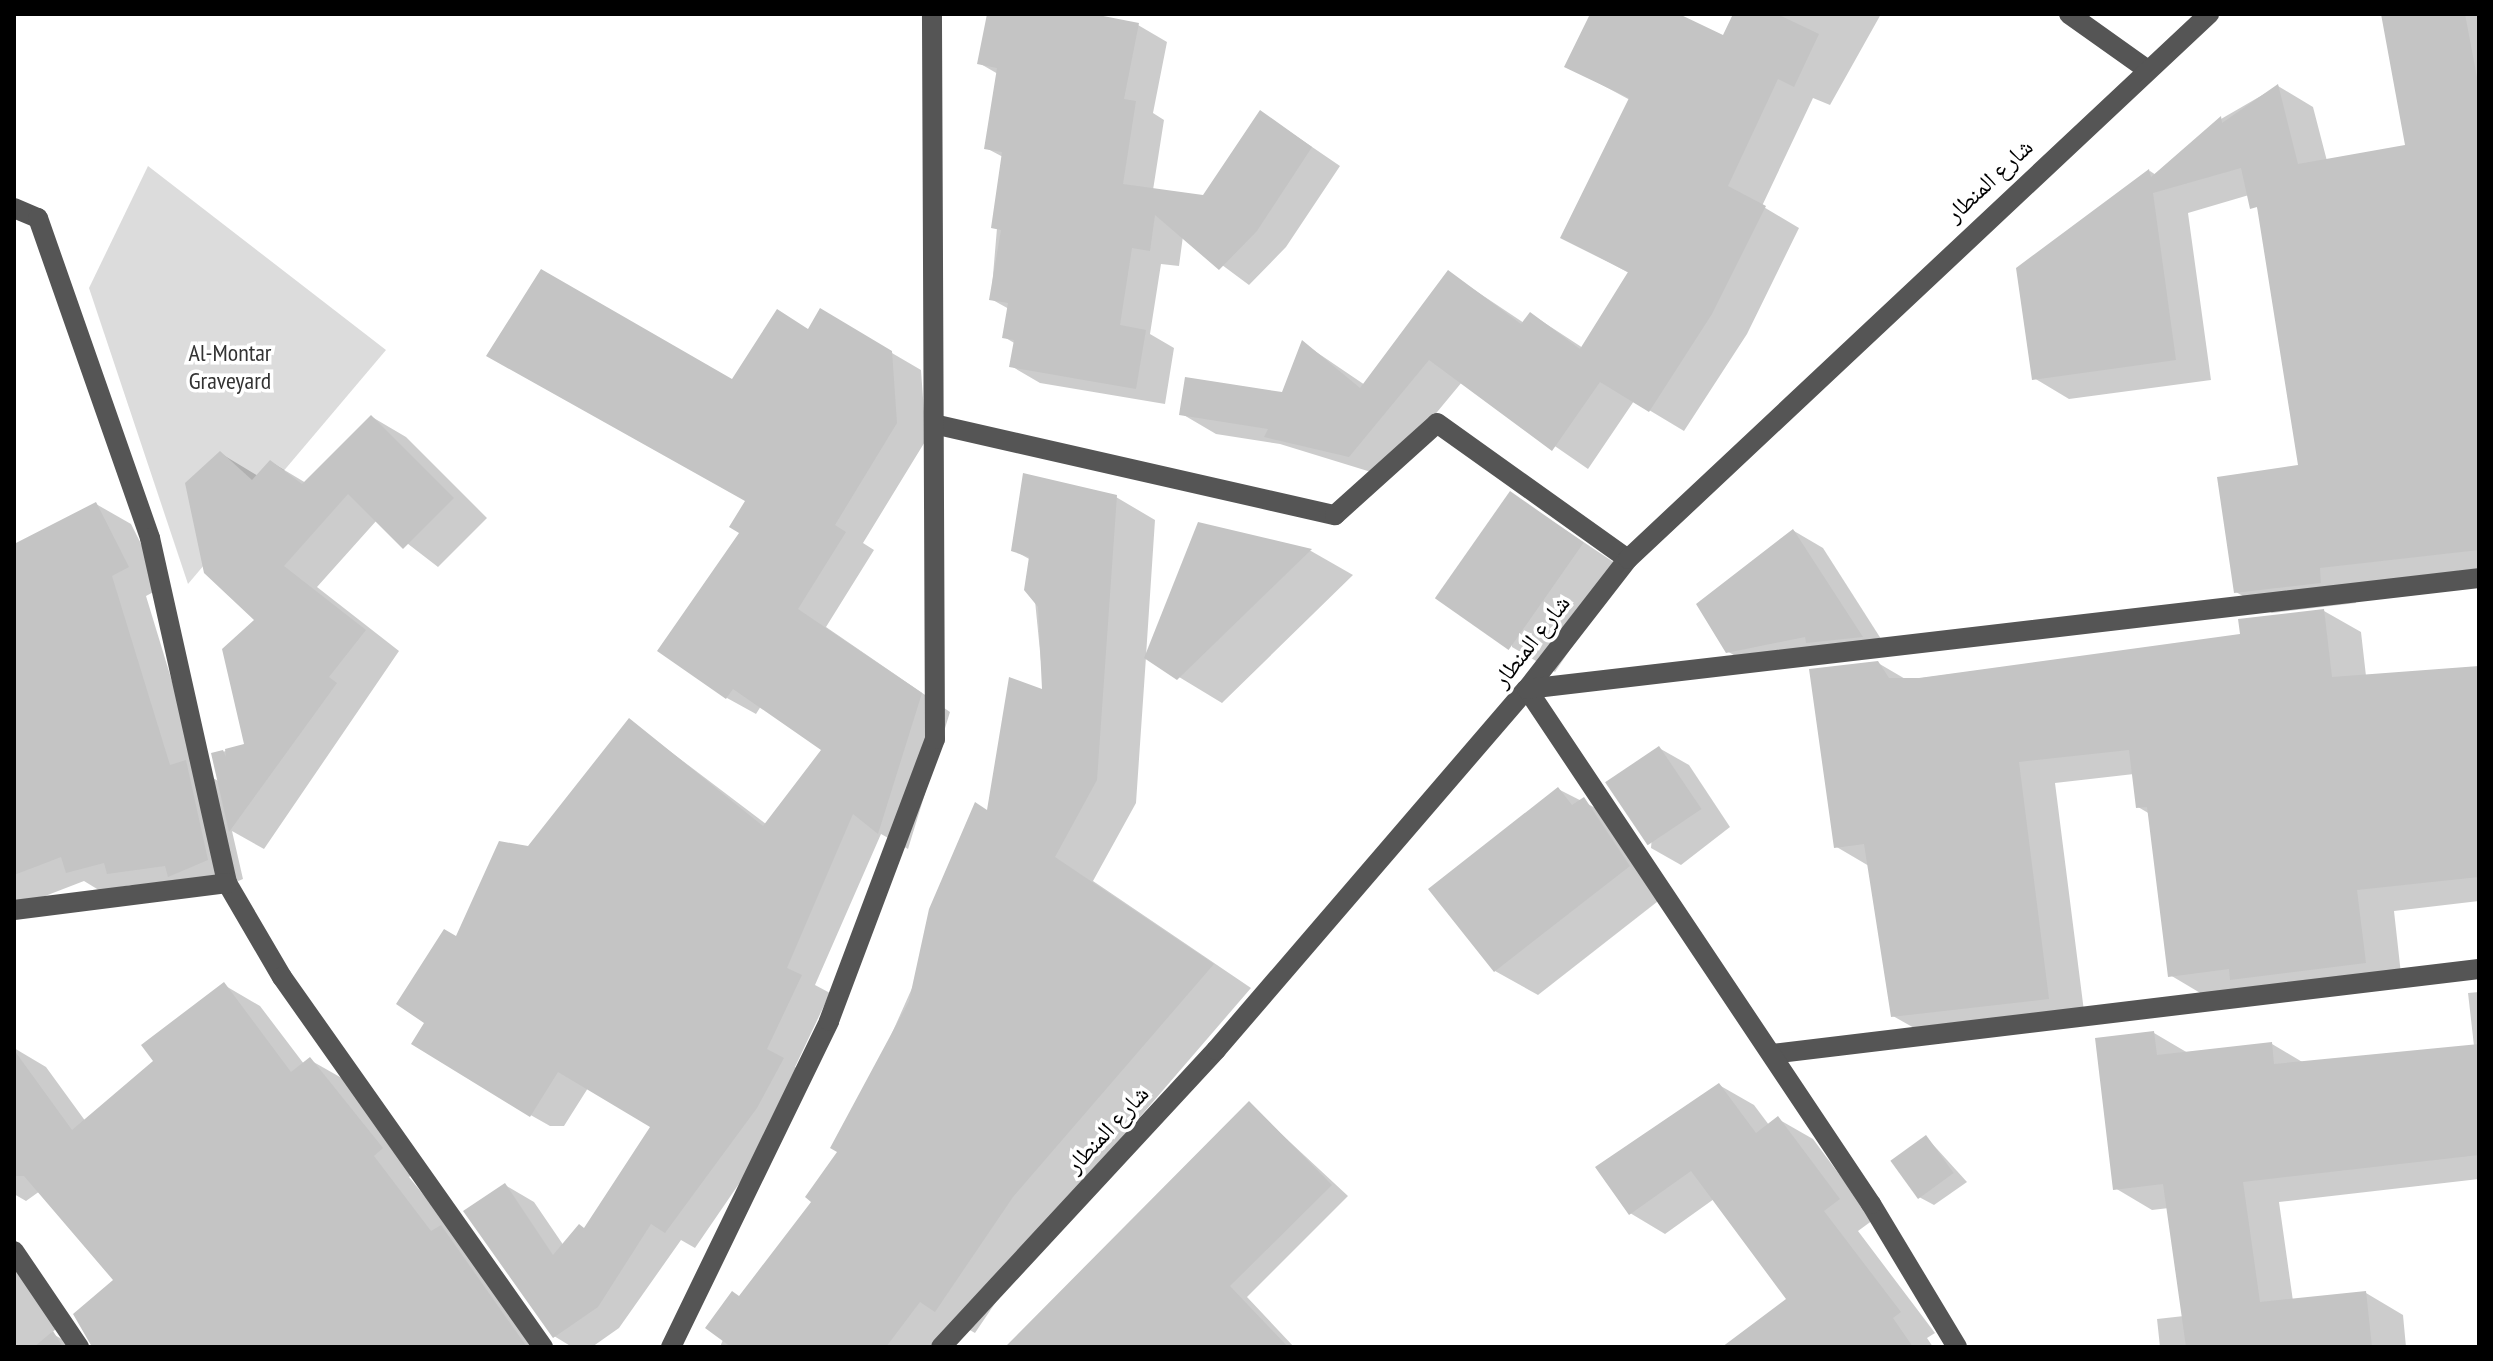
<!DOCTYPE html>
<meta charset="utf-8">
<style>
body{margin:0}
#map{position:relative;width:2493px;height:1361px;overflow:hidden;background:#fff;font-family:"PT Sans Narrow","Noto Naskh Arabic",sans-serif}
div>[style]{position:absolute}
.green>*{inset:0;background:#dcdcdc}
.shadow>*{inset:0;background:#0003}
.building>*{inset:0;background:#c4c4c4;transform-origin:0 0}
.minor>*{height:20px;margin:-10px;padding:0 10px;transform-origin:10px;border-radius:10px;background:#555}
span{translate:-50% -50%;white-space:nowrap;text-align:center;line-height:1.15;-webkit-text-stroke:7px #fff;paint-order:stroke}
.street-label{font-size:24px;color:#000}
.park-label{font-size:24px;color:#333}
.frame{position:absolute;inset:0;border:16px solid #000;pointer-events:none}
</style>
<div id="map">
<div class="green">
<div style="clip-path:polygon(148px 166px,386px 350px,188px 584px,89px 288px)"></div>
</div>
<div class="shadow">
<div style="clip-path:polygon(989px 14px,1082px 14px,1138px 25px,1167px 42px,1153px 113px,1164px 120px,1153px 190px,1204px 198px,1261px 112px,1340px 166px,1286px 247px,1249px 285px,1183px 236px,1179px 266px,1161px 264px,1150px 334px,1174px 348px,1165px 404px,1040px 383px,1011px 366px,1016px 344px,1004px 337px,1009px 309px,991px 299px,1003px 157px,986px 148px,998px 74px,979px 63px)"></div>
<div style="clip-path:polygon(1592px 14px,1674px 14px,1724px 38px,1735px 14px,1881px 14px,1830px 105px,1813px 98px,1762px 206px,1799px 228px,1747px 334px,1684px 431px,1634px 401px,1588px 469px,1462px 382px,1384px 476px,1280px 444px,1216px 434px,1182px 414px,1283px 394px,1303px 343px,1365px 385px,1449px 273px,1524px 323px,1531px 314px,1583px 348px,1629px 273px,1562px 237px,1630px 100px,1567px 66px)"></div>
<div style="clip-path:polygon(2383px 14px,2479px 14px,2479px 574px,2354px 588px,2356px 603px,2272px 613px,2236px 592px,2300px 466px,2260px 212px,2249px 195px,2188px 213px,2211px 380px,2069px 399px,2034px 378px,2018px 268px,2150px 171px,2156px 175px,2221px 119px,2278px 86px,2313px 107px,2327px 161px,2407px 147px)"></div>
<div style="clip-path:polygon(820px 311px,921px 370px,926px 440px,863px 543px,874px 550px,826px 627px,950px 712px,908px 849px,881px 834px,815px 985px,830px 993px,795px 1067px,812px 1077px,695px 1248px,681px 1240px,619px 1328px,592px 1347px,572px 1347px,554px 1336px,505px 1185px,534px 1202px,564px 1246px,585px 1230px,653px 1126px,588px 1088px,564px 1126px,550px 1126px,520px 1109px,427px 1022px,457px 939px,630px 721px,766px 824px,824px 749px,761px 706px,756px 714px,727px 698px,748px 501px,732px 382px,809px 330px)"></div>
<div style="clip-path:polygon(372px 417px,406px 437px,487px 518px,438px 567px,377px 520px,317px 587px,399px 651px,264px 849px,232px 831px,243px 879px,205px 895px,144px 893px,130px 885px,102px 892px,84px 881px,14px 908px,14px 546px,96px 504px,131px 524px,163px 587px,146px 596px,199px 770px,220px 782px,222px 752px,247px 746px,257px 620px,220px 453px,258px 476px,271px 462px,306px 483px)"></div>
<div style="clip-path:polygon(1510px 493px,1624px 569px,1555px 672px,1512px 647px)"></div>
<div style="clip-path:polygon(1116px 497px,1155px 520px,1146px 656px,1199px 524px,1311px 551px,1353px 575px,1222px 703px,1146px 657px,1136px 803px,1093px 881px,1251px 988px,1052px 1219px,975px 1333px,959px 1324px,941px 1347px,720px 1347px,740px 1298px,814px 1201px,839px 1152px,1044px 692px,1031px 560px,1013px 550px)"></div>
<div style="clip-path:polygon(1794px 531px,1823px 548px,1890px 653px,1757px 669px,1727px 651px)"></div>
<div style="clip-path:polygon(2324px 611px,2361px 632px,2366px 676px,2479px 667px,2479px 901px,2394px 911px,2402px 983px,2207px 997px,2170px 975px,2150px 814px,2138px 807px,2134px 774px,2055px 783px,2085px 1019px,1930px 1037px,1893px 1016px,1869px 866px,1835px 846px,1878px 663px,1907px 680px,2243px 636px)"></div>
<div style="clip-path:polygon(1659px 748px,1689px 765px,1730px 827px,1681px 865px,1651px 848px)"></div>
<div style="clip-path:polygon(1558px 789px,1627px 824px,1671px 891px,1538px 995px,1495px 971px)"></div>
<div style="clip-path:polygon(224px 985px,260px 1006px,304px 1064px,310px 1060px,347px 1081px,418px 1170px,409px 1177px,547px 1347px,93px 1347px,116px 1281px,40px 1191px,26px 1201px,14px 1194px,14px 1048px,46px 1067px,86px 1122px,155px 1062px)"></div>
<div style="clip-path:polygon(2479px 992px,2479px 1179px,2279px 1202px,2293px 1301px,2366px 1293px,2403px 1315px,2406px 1347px,2160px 1347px,2157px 1319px,2184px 1316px,2169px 1208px,2152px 1210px,2115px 1188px,2154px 1033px,2188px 1053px,2272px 1044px,2304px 1063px,2474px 1046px,2468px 993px)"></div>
<div style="clip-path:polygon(1719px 1085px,1754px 1105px,1769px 1125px,1778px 1119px,1813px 1139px,1873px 1220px,1858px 1231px,1935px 1333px,1927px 1338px,1933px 1347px,1731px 1347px,1789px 1299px,1714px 1199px,1665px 1234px,1630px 1213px)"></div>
<div style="clip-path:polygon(1249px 1104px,1348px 1196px,1247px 1297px,1294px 1347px,1007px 1347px)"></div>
<div style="clip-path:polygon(1927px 1138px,1967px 1182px,1934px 1205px,1919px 1197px)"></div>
<div style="clip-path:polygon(14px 1260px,64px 1323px,51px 1333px,76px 1347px,14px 1347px)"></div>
</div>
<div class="building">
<div style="clip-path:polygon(987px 14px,1093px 14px,1139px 23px,1124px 99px,1136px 101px,1123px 184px,1203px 195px,1260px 110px,1312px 147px,1257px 231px,1219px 270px,1155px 215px,1150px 251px,1132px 248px,1120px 325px,1146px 330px,1136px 389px,1009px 367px,1014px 340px,1002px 338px,1008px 303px,989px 300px,1001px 230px,991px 228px,1002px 152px,984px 149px,997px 68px,977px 64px)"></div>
<div style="clip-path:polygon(1590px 14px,1679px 14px,1723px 35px,1733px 14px,1777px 14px,1819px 34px,1794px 87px,1778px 79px,1728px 186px,1766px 206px,1712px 314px,1649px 412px,1600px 382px,1552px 451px,1429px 360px,1349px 457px,1264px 437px,1268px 429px,1179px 415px,1185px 377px,1282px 392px,1302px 340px,1360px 388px,1448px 270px,1521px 324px,1530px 312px,1580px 349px,1628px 272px,1560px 238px,1629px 98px,1564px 67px)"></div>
<div style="clip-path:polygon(2381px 14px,2465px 14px,2479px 88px,2479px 550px,2320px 568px,2321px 583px,2234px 593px,2217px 477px,2298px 465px,2257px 207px,2250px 209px,2241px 168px,2153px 193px,2176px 360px,2032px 380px,2016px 268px,2149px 169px,2151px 177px,2221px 116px,2222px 123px,2278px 84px,2298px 164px,2405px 145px)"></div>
<div style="clip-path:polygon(541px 269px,732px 379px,777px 309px,808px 329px,820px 308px,892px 351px,897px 423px,835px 525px,846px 532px,798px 609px,922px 693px,878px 834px,853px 814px,787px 968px,802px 975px,767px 1049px,784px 1058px,757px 1108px,665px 1233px,651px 1224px,598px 1307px,553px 1338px,463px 1211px,505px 1183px,553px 1255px,579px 1224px,584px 1228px,650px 1127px,558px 1072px,530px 1117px,411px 1044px,424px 1023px,396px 1004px,444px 929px,456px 936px,499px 841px,528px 846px,629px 718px,763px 826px,821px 750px,733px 689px,726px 699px,657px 651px,739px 533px,729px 527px,745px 501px,486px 356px)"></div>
<div style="clip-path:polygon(371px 415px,454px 498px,403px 549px,348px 494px,284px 566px,366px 630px,329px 677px,337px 683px,229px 832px,211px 753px,223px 750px,226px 757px,225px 749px,244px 744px,222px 649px,254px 620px,204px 573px,185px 483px,220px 451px,252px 480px,270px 460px,302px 484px)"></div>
<div style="clip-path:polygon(1023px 473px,1117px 495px,1097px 780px,1055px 857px,1214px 964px,1013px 1197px,935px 1312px,920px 1302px,886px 1347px,731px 1347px,705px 1328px,732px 1291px,739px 1296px,811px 1202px,805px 1197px,837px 1152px,830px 1148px,909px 1001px,929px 909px,975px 802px,987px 810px,1009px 677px,1042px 689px,1038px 607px,1024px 590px,1029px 557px,1011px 551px)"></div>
<div style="left:1510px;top:491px;width:90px;height:131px;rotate:35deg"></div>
<div style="clip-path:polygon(96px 502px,129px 567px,112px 576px,170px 765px,186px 760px,208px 860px,168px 877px,165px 866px,107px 874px,104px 863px,66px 873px,61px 857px,14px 875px,14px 544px)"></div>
<div style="clip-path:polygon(1198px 522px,1312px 549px,1177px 680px,1144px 658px)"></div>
<div style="clip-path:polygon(1793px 529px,1863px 637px,1806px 643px,1805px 637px,1726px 653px,1696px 604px)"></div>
<div style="clip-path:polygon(2324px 609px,2332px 677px,2479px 666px,2479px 877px,2357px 890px,2366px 963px,2230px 980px,2229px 969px,2168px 977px,2147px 807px,2136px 808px,2129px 750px,2019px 762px,2049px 999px,1891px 1017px,1864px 844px,1834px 848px,1809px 669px,1878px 661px,1889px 678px,1919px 678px,2240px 634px,2238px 619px)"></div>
<div style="left:1659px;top:746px;width:76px;height:65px;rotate:56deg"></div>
<div style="clip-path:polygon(1558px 787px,1572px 805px,1584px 797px,1630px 866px,1494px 972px,1428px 889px)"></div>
<div style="clip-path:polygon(224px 982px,291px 1072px,310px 1057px,383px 1148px,374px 1156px,431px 1231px,441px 1225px,527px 1347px,92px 1347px,73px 1314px,113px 1280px,24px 1176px,14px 1176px,14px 1050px,72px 1130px,153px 1061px,141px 1045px)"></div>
<div style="clip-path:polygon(2154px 1031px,2157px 1055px,2272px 1042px,2274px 1064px,2479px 1044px,2479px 1155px,2243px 1182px,2260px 1302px,2366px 1291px,2372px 1347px,2186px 1347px,2163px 1184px,2113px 1190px,2095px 1038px)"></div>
<div style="clip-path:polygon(1719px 1083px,1756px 1133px,1778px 1116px,1840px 1199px,1824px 1211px,1901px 1312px,1893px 1318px,1913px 1347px,1722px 1347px,1786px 1299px,1691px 1171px,1629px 1215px,1595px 1167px)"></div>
<div style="clip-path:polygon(1249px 1101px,1332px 1185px,1230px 1286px,1288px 1347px,1005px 1347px)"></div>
<div style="left:1926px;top:1135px;width:47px;height:44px;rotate:54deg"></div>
<div style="clip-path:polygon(53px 1331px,63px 1347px,34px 1347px)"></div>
</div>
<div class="minor">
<div style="left:2069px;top:14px;width:93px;rotate:35.4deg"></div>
<div style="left:14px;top:208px;width:26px;rotate:23deg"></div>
<div style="left:38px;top:218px;width:339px;rotate:70.7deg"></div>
<div style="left:150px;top:538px;width:353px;rotate:77.4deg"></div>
<div style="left:227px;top:883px;width:109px;rotate:59.7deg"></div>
<div style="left:282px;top:977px;width:453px;rotate:54.8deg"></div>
<div style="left:938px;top:425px;width:407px;rotate:12.8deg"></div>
<div style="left:1335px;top:515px;width:137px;rotate:-42deg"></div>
<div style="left:1437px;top:423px;width:234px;rotate:35.5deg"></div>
<div style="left:14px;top:910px;width:215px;rotate:-7.2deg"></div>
<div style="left:1772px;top:1054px;width:712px;rotate:-6.86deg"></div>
<div style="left:14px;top:1251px;width:116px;rotate:55.9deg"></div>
<div style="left:671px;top:1347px;width:362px;rotate:-64.1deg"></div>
<div style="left:829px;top:1021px;width:301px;rotate:-69.4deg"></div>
<div style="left:935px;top:739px;width:725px;rotate:-90.24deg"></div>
<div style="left:941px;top:1347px;width:405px;rotate:-47.2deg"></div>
<div style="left:1216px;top:1050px;width:476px;rotate:-49.3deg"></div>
<div style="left:1527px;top:689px;width:165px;rotate:-52.2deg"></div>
<div style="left:1628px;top:559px;width:797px;rotate:-43.17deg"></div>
<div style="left:1957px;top:1347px;width:167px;rotate:-121deg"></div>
<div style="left:1871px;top:1204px;width:619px;rotate:-123.74deg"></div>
<div style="left:1527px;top:689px;width:958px;rotate:-6.65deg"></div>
</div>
<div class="street-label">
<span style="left:1989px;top:180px;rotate:-43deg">شارع المنطار</span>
<span style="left:1531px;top:641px;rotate:-52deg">شارع المنطار</span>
<span style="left:1107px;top:1129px;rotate:-47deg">شارع المنطار</span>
</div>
<div class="park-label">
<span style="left:230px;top:367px">Al-Montar<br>Graveyard</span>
</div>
<div class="frame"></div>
</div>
